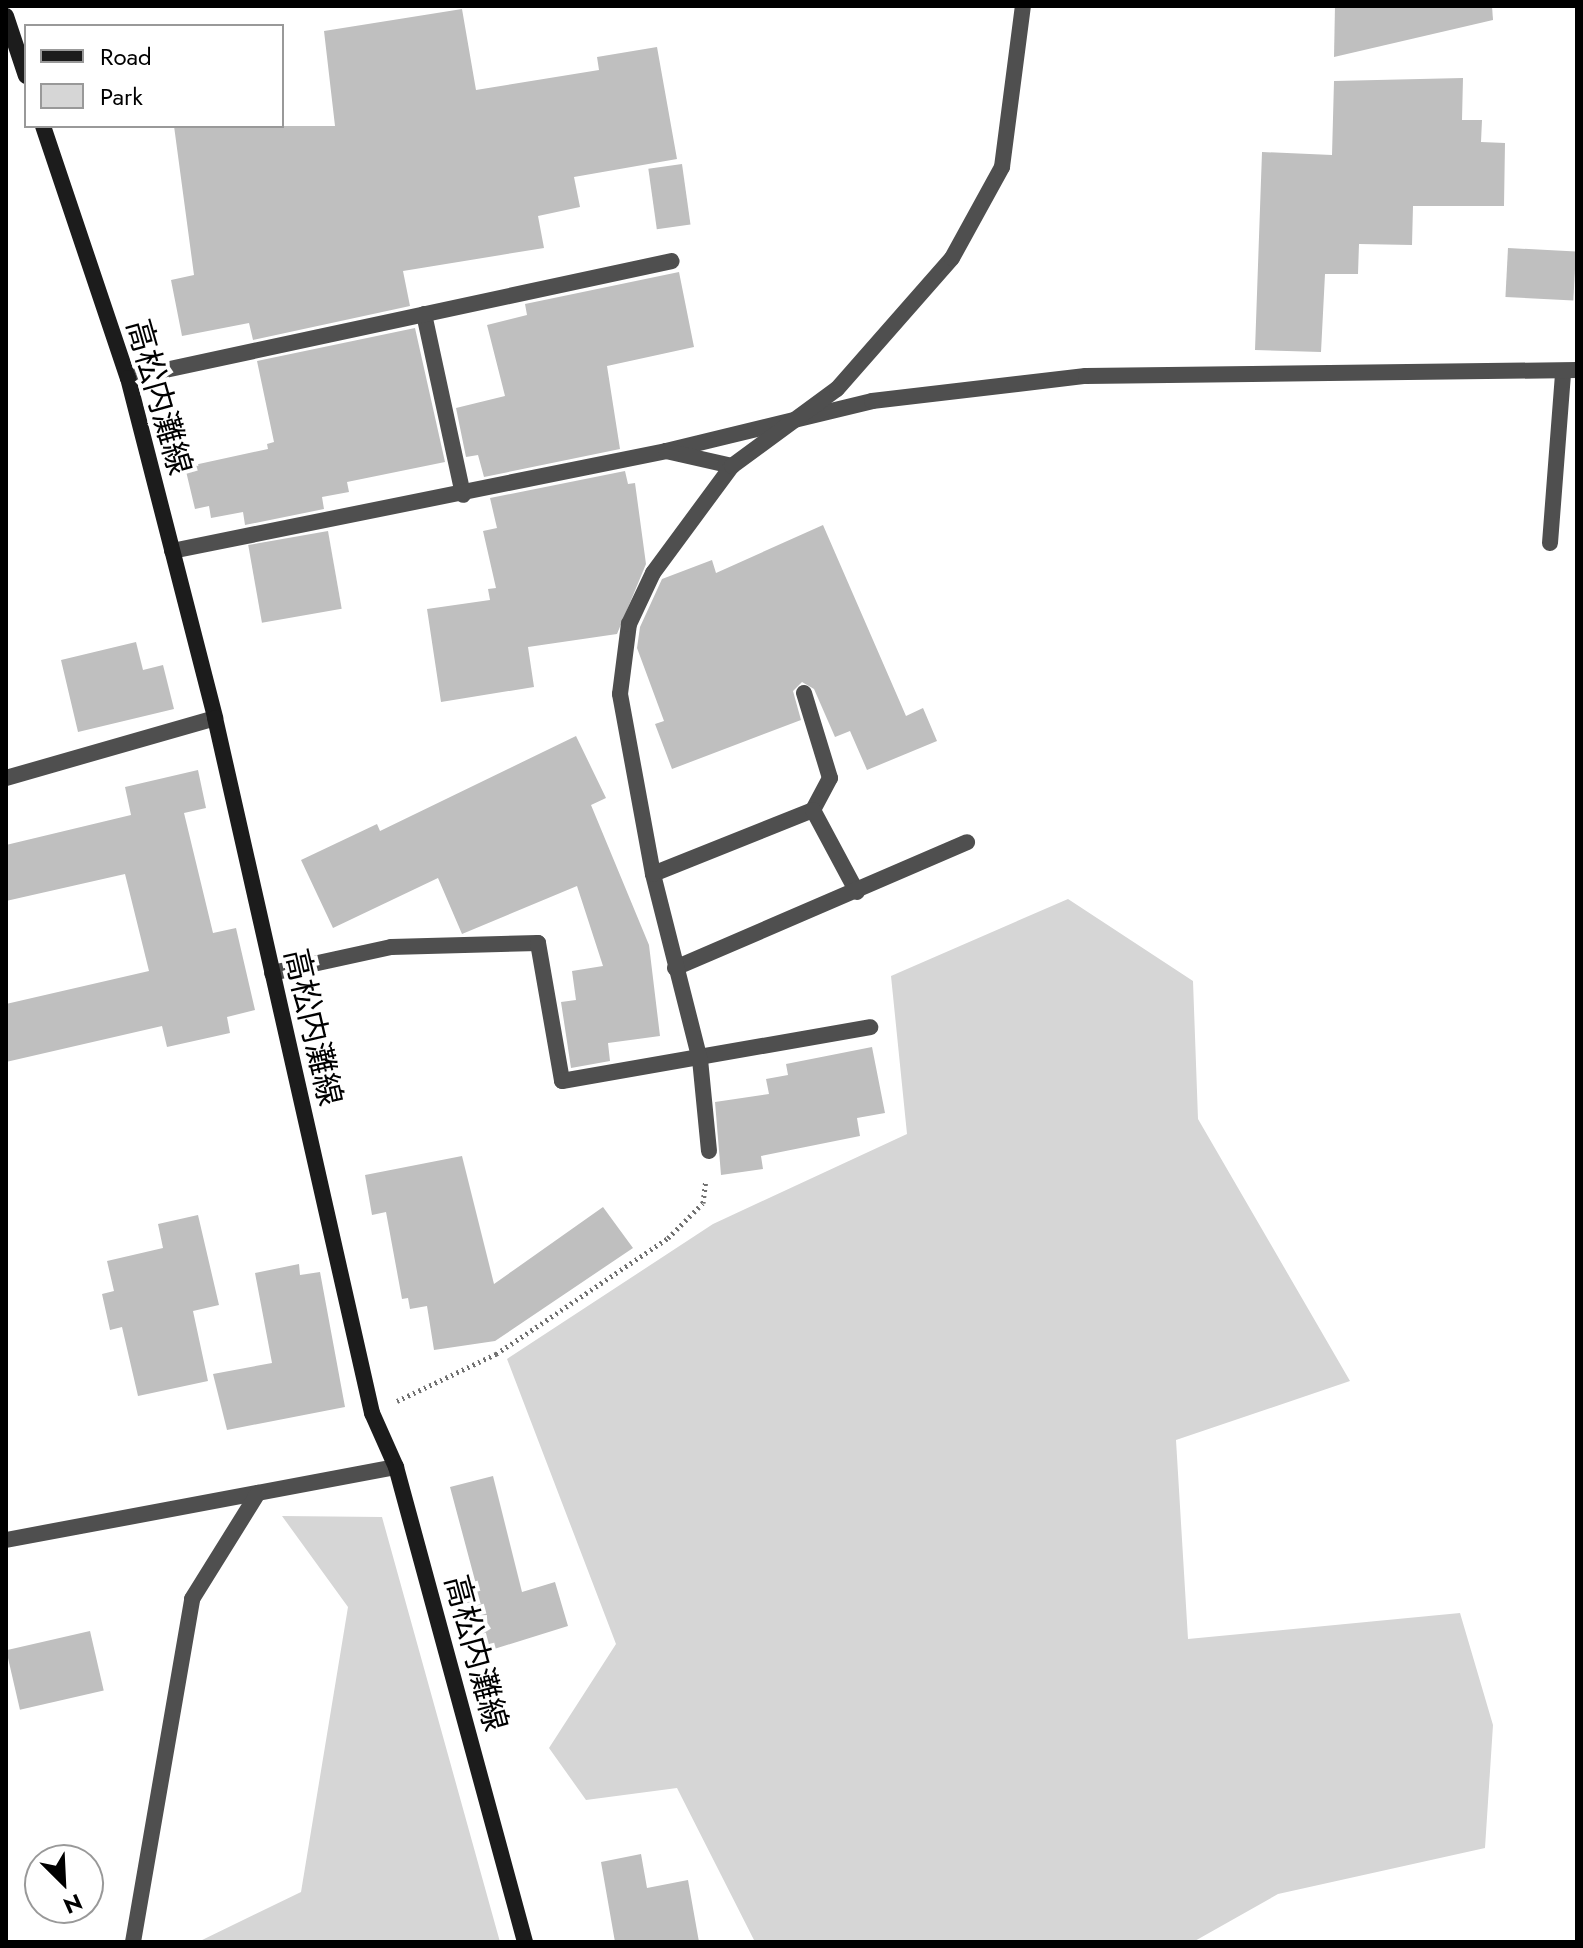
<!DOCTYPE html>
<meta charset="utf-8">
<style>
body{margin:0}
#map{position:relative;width:1583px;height:1948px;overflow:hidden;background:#fff;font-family:Jost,"Noto Sans JP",sans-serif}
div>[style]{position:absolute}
.green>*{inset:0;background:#d6d6d6}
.building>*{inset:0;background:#bfbfbf;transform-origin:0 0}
.path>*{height:5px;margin-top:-2.5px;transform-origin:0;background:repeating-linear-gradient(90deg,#717171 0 2px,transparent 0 6px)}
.service>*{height:16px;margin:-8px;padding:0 8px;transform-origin:8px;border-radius:8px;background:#4f4f4f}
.minor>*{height:16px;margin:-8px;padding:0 8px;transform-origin:8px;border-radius:8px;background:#4f4f4f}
.secondary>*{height:16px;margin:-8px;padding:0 8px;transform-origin:8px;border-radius:8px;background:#1c1c1c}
span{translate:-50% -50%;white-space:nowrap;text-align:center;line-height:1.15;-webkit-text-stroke:8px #fff;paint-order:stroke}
.street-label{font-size:32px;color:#000}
.frame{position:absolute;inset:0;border:8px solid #000;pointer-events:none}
.legend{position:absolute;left:24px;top:24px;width:260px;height:104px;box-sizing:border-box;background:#fff;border:2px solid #999;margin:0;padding:10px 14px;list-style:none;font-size:24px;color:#000}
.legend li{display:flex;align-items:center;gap:16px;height:40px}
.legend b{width:40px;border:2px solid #999}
.north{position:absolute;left:24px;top:1844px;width:80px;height:80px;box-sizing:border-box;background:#fff;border:2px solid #999;border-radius:50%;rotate:156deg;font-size:22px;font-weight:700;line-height:32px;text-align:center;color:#000}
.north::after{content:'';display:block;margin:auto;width:28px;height:36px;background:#000;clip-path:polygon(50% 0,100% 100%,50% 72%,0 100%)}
</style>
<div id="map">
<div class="green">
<div style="clip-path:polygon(1068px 899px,1193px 981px,1198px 1119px,1350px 1381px,1176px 1440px,1188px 1639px,1460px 1613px,1493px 1725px,1485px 1848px,1278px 1894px,1193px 1942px,755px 1942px,677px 1788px,586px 1800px,549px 1748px,616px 1644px,507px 1359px,713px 1224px,907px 1134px,891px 976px)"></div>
<div style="clip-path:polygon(282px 1516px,382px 1517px,500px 1942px,198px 1942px,301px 1892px,348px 1607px)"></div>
</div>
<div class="building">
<div style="clip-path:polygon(1335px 6px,1492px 6px,1493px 20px,1334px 57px)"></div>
<div style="clip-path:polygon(462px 9px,476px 90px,599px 70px,597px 57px,657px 47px,677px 159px,574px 177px,580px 207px,538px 216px,544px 248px,403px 271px,410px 306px,253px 340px,249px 323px,182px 336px,171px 280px,194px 275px,174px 126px,335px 126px,324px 31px)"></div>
<div style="clip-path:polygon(1463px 78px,1462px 120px,1482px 120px,1481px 142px,1505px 143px,1504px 206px,1413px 206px,1412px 245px,1359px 244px,1358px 274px,1325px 274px,1321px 352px,1255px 350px,1262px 152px,1332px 155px,1334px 81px)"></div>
<div style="left:682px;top:164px;width:61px;height:34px;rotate:82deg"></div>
<div style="left:1508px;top:248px;width:68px;height:49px;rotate:3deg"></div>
<div style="clip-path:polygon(679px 272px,694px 347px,607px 366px,620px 449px,484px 477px,478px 455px,466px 457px,456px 408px,505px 396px,487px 325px,527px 315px,525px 304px)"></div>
<div style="clip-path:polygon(415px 328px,445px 462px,347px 482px,349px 492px,322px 497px,324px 509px,245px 525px,243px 512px,211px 518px,209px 506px,195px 509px,185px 467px,268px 449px,267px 444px,274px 442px,257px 361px)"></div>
<div style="clip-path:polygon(625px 471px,628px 484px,635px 483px,646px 564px,617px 634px,528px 647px,534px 687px,441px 702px,427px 609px,490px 600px,488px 589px,496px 588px,483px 531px,497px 528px,490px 498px)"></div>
<div style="clip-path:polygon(823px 525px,906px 716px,923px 708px,937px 741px,867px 770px,850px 731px,835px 737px,814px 689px,802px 682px,793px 691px,801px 720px,672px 769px,655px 724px,664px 721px,637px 648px,640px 627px,662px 579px,712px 560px,716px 573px)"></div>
<div style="left:328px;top:531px;width:79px;height:81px;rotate:80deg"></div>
<div style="clip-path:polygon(136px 642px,143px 670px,163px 665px,174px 709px,78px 732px,61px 660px)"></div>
<div style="clip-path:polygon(576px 736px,606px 798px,591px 805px,649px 945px,660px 1036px,608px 1043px,610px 1061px,571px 1068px,561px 1002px,576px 1000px,572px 971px,603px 966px,577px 886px,462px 934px,438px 878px,333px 928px,301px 860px,377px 824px,380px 831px)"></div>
<div style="clip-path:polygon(198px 770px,206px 808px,184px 813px,213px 933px,236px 928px,255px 1010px,227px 1017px,230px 1033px,167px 1047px,162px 1026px,6px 1062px,6px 1004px,149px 971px,125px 874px,6px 901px,6px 845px,131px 815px,125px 787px)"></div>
<div style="clip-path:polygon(872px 1047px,885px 1113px,857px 1118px,860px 1136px,761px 1156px,763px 1169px,721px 1175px,715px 1102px,769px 1094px,766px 1079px,788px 1075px,786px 1064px)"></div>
<div style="clip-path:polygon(462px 1156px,494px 1284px,603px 1207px,633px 1248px,495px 1341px,434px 1350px,427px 1306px,410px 1309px,408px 1298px,402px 1299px,386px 1212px,372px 1215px,365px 1175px)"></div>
<div style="clip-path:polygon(198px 1215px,219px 1305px,193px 1311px,208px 1381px,138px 1396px,122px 1327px,110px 1330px,102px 1294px,114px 1291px,107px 1261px,163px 1248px,158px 1224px)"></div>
<div style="clip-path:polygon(299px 1264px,300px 1275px,320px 1272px,345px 1407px,227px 1430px,213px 1374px,272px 1363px,255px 1273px)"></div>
<div style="clip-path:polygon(493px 1476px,522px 1592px,555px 1582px,568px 1626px,475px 1655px,456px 1595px,477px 1588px,450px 1487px)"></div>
<div style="left:90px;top:1631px;width:61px;height:86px;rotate:77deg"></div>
<div style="clip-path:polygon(641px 1854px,647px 1888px,688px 1880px,699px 1942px,615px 1942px,601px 1862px)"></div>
</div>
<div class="path">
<div style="left:397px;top:1401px;width:110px;rotate:-25.4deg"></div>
<div style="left:496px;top:1354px;width:207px;rotate:-34deg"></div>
<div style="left:668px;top:1238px;width:49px;rotate:-45deg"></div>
<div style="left:703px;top:1203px;width:23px;rotate:-83deg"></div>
</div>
<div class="service">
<div style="left:1550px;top:543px;width:170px;rotate:-85.6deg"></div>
</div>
<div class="minor">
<div style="left:424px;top:314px;width:185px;rotate:77.8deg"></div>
<div style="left:128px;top:378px;width:556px;rotate:-12.14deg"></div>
<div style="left:666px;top:451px;width:212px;rotate:-13.6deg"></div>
<div style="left:872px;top:401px;width:215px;rotate:-6.7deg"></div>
<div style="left:1086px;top:376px;width:491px;rotate:-0.7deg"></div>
<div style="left:172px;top:551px;width:504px;rotate:-11.44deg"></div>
<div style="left:666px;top:451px;width:68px;rotate:12.8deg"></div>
<div style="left:804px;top:693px;width:89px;rotate:73deg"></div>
<div style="left:830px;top:778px;width:36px;rotate:118deg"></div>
<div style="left:6px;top:778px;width:217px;rotate:-16deg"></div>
<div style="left:653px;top:874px;width:172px;rotate:-21.8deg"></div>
<div style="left:813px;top:810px;width:93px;rotate:61.8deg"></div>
<div style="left:675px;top:968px;width:318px;rotate:-23.3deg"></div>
<div style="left:272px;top:973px;width:122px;rotate:-12.3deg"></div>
<div style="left:391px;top:947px;width:147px;rotate:-1.6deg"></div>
<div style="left:538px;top:943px;width:140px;rotate:80.1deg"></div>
<div style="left:562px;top:1081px;width:313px;rotate:-9.9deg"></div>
<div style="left:709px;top:1151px;width:91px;rotate:-95.6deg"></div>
<div style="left:700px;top:1060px;width:192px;rotate:-104.2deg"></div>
<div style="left:653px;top:874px;width:183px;rotate:-100.4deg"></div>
<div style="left:620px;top:694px;width:71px;rotate:-82.7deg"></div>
<div style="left:629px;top:624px;width:56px;rotate:-64.8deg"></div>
<div style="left:653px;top:573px;width:133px;rotate:-53.6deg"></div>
<div style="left:732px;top:466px;width:130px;rotate:-36.3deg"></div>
<div style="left:837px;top:389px;width:174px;rotate:-48.7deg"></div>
<div style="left:952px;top:258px;width:104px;rotate:-61.2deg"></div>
<div style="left:1002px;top:167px;width:162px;rotate:-82.6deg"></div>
<div style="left:6px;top:1540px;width:397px;rotate:-10.6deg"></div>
<div style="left:133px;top:1942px;width:348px;rotate:-80.2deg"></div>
<div style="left:192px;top:1599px;width:125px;rotate:-58.1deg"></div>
</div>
<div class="secondary">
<div style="left:6px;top:16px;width:63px;rotate:71.6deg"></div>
<div style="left:43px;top:126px;width:266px;rotate:71.4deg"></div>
<div style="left:128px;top:378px;width:351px;rotate:75.6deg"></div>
<div style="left:215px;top:718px;width:713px;rotate:77.27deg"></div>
<div style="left:372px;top:1413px;width:59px;rotate:66deg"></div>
<div style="left:396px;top:1467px;width:492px;rotate:74.8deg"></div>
</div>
<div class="street-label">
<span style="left:159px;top:397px;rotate:74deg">高松内灘線</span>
<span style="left:313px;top:1027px;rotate:77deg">高松内灘線</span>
<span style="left:476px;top:1653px;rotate:75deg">高松内灘線</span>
</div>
<div class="frame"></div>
<ul class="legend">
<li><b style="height:10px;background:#1c1c1c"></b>Road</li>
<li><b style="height:22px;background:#d6d6d6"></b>Park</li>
</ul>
<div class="north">N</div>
</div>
